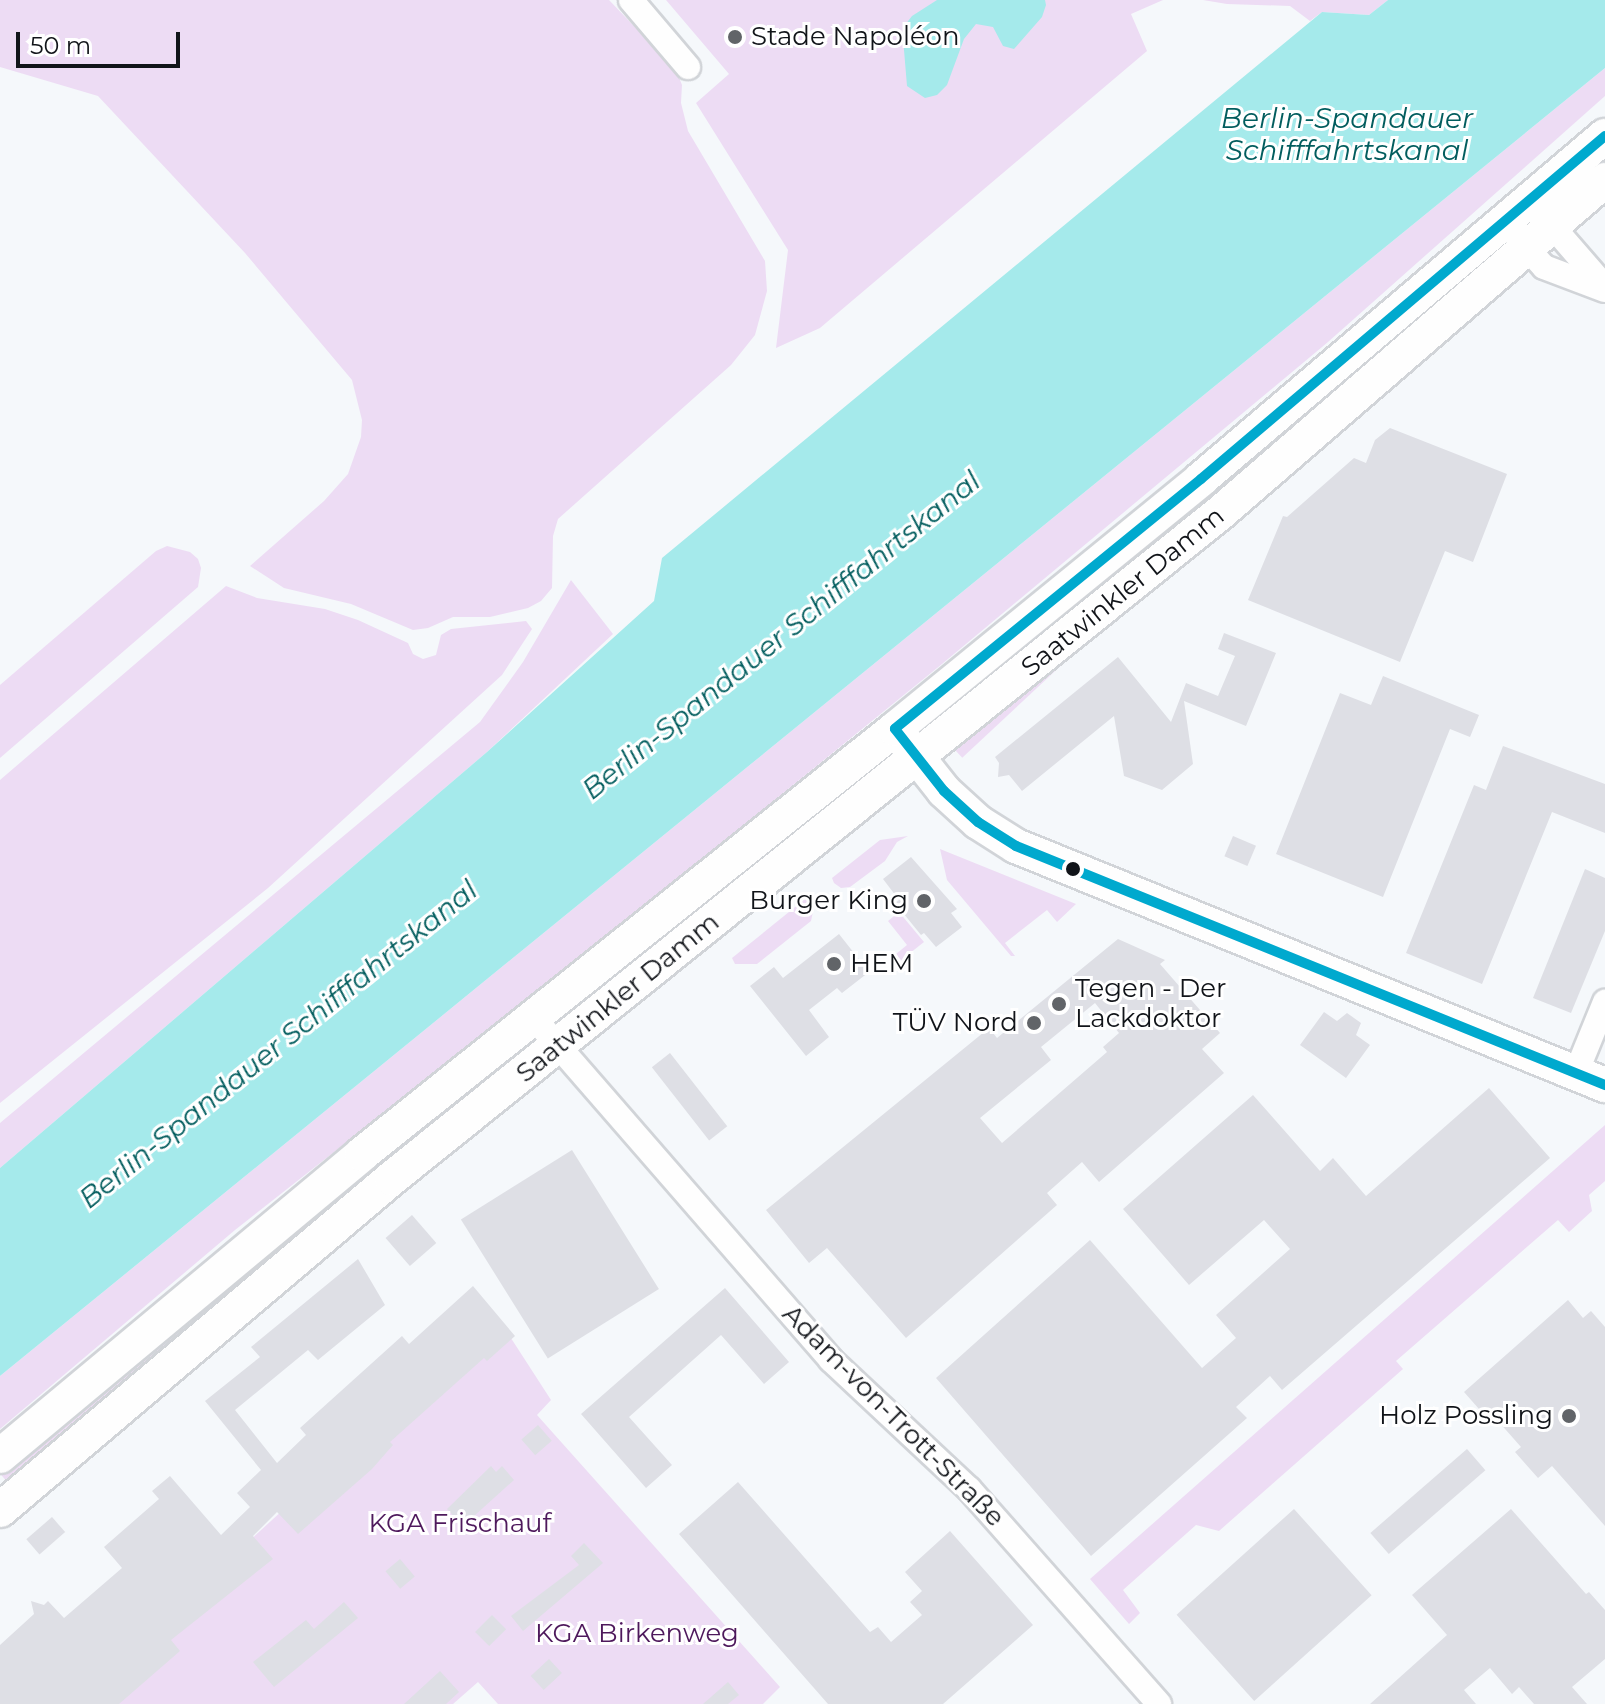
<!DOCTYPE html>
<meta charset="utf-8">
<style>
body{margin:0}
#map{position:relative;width:1605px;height:1704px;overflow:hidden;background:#f5f8fb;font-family:Montserrat,sans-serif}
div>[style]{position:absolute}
.green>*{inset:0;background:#eddcf4;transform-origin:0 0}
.water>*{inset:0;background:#a5eaeb}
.building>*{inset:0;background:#dedfe5;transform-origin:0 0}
.roads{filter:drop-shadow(2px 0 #d1d4d8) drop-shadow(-2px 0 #d1d4d8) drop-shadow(0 2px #d1d4d8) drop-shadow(0 -2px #d1d4d8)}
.street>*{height:24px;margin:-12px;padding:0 12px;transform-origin:12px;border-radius:12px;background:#fefefe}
.secondary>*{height:34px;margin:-17px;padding:0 17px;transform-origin:17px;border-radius:17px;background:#fefefe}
.bus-1>*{height:10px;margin:-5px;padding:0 5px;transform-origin:5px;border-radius:5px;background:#00a9ce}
.dots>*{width:22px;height:22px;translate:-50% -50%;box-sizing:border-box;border:4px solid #fff;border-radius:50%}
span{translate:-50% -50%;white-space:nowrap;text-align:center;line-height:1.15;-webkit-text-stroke:6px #fff;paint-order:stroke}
.poi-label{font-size:26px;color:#111419}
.left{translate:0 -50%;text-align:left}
.right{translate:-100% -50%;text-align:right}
.street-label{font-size:26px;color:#111419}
.park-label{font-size:26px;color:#4e195c}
.water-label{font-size:28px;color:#025d5e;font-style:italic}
.scale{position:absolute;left:16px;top:32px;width:164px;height:36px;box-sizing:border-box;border:4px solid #111419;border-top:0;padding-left:10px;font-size:24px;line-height:28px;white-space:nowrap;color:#111419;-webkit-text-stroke:6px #fff;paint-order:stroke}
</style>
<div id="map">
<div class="green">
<div style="clip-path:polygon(0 0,609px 0,676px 70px,682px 85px,681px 103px,688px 131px,765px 261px,767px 291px,755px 335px,731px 365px,558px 519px,553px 536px,552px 588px,541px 601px,528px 608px,490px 617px,453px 617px,428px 628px,413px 630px,351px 604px,284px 588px,250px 566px,324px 501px,348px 474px,361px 437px,362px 420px,352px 380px,245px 253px,98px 96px,0 67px)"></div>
<div style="clip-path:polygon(666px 0,1163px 0,1131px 14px,1147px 51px,820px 328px,776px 348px,788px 250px,696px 103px,729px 74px)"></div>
<div style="clip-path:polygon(1203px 0,1388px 0,1369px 15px,1322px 12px,1310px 21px,1290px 6px,1227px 4px)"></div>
<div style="clip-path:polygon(1605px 68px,1605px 96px,1328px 342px,942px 664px,573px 964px,235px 1230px,0 1429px,0 1376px)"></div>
<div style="left:1494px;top:240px;width:16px;height:742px;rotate:47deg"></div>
<div style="clip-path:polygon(167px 546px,190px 552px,198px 559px,201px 568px,198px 587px,0 758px,0 685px,156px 551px)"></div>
<div style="clip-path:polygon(571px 580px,613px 634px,487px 752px,0 1168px,0 1123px,480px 722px,523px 662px)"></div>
<div style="clip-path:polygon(226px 586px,257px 598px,325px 609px,358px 620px,408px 643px,413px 654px,423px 659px,436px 655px,441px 635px,451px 629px,526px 621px,532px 629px,502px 675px,268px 888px,0 1103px,0 780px)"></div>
<div style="clip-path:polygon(908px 836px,897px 842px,885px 861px,850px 887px,841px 888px,834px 883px,832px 878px,880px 840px)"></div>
<div style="clip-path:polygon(940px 849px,1076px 904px,1057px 922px,1047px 910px,1005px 943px,1015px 956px,1011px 956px,947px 880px)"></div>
<div style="clip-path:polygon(810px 895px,815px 902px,811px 921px,757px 964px,735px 964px,732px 958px)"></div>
<div style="clip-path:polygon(899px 912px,924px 942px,905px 957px,912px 967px,906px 966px,896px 954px,907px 945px,888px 921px)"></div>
<div style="clip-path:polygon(519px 1042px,529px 1054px,398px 1159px,388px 1150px)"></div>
<div style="clip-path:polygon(1605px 1125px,1605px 1181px,1589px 1195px,1592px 1211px,1569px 1232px,1558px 1220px,1396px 1361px,1403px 1369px,1219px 1531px,1196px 1525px,1123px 1590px,1140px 1613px,1129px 1624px,1090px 1579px)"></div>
<div style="left:357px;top:1174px;width:16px;height:466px;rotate:50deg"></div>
<div style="clip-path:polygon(496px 1315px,551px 1400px,537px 1415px,780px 1687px,763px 1704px,498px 1704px,478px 1682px,453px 1704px,71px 1704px)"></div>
</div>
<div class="water">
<div style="clip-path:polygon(937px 0,1045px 0,1046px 5px,1042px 17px,1014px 49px,1003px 46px,993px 27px,976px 24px,964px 39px,947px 85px,937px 95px,925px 98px,907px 86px,903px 38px,905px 25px,912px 16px)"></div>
<div style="clip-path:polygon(1388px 0,1605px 0,1605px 68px,0 1376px,0 1168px,487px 752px,654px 601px,662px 558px,1322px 12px,1369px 15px)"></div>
</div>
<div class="building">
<div style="clip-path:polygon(1390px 428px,1507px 474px,1473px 562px,1445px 551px,1400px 662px,1248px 600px,1283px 516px,1287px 517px,1354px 458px,1366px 463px,1375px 440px)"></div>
<div style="clip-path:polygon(1224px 633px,1276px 653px,1246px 726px,1184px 701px,1193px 764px,1162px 790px,1124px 776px,1114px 716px,1022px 791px,1009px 775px,998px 777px,999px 763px,995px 757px,1118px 657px,1171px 722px,1186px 683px,1218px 696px,1235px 656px,1218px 649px)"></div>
<div style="clip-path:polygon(1383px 676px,1479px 715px,1470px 737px,1450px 729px,1383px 897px,1276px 854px,1340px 693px,1371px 705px)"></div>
<div style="clip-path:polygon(1503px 746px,1605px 784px,1605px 833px,1552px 812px,1482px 984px,1406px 953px,1474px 785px,1486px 790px)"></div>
<div style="left:1233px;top:836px;width:25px;height:22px;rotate:23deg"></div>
<div style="clip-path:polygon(911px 857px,957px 909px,951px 913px,962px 927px,936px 947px,924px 933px,921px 935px,895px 903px,899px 900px,883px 879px)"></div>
<div style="clip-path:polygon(1585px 869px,1605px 878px,1605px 931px,1571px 1013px,1533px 998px)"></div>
<div style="clip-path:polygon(839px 934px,869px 972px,842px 993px,837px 988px,809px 1010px,829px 1037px,806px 1056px,750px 986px,774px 967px,783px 978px)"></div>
<div style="clip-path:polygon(evenodd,1118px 939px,1165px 960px,1160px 964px,1220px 1033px,1202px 1049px,1224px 1073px,1099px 1182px,1082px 1162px,1047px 1193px,1057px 1205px,906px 1338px,827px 1248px,809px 1263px,766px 1210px,989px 1028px,997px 1038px,1118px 939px,1095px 1003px,1119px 1033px,1103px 1047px,1107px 1052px,1002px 1143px,980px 1118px,1051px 1060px,1041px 1047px,1095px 1003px)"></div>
<div style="clip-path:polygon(1324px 1012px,1337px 1021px,1347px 1013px,1361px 1023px,1356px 1035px,1370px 1045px,1346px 1078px,1300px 1045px)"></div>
<div style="left:670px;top:1053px;width:93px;height:23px;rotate:52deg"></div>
<div style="clip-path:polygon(1489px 1088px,1550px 1158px,1282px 1390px,1270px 1376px,1236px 1407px,1247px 1418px,1091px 1556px,936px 1378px,1090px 1240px,1202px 1368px,1236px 1338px,1216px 1315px,1290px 1249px,1264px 1220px,1189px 1285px,1123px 1209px,1253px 1095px,1320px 1171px,1333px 1158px,1366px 1196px)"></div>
<div style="left:572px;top:1150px;width:164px;height:131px;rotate:58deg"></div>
<div style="left:412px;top:1215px;width:37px;height:35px;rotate:49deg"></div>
<div style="clip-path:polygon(358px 1259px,385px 1305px,318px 1360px,308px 1350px,235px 1410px,277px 1463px,306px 1435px,300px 1428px,402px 1336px,409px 1344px,473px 1286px,515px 1336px,487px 1361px,484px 1358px,390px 1442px,393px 1445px,372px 1469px,298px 1534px,277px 1512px,253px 1536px,273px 1559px,171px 1640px,180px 1651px,119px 1704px,0 1704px,0 1645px,34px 1614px,31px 1601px,44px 1605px,48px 1601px,64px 1618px,122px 1568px,104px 1547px,159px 1499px,152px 1491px,170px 1476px,221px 1535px,250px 1507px,237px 1493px,261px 1470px,205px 1401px,260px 1357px,251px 1347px)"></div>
<div style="clip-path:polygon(725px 1288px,789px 1362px,764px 1384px,721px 1335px,629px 1417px,672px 1465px,646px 1488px,581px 1414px)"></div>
<div style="clip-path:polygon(1568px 1300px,1583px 1318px,1591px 1311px,1605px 1327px,1605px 1526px,1552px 1466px,1538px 1478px,1515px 1452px,1521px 1447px,1498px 1421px,1494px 1426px,1464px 1392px)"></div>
<div style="left:538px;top:1425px;width:21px;height:22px;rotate:49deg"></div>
<div style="left:1467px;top:1449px;width:28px;height:128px;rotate:49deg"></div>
<div style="clip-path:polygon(491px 1466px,496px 1472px,502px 1466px,514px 1480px,463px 1526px,447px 1509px)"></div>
<div style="clip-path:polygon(738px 1482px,870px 1632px,878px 1627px,891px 1642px,922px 1615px,910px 1602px,922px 1591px,905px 1572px,950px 1531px,1033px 1625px,943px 1704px,828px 1704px,679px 1534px)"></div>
<div style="left:1294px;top:1509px;width:116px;height:158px;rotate:48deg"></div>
<div style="clip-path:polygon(1511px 1509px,1586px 1594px,1589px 1592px,1605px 1610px,1605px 1659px,1572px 1687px,1587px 1704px,1534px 1704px,1519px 1687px,1512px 1694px,1490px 1668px,1464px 1690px,1476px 1704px,1370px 1704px,1447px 1635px,1412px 1595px)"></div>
<div style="left:52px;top:1517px;width:20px;height:34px;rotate:49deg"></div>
<div style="clip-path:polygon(584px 1543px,603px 1563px,523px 1631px,511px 1616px,579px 1565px,571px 1556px)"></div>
<div style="left:400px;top:1559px;width:23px;height:19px;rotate:50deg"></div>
<div style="clip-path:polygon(344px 1602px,358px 1618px,274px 1687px,253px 1662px,306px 1620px,314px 1629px)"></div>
<div style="left:492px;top:1615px;width:20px;height:24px;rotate:45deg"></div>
<div style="left:549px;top:1659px;width:19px;height:25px;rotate:47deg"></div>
<div style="clip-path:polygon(440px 1671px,459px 1692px,446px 1704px,404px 1704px)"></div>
<div style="clip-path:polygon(728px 1682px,739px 1695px,728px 1704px,703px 1704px)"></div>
</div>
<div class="roads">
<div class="street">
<div style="left:631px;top:0;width:88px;rotate:49.6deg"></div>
<div style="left:1541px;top:213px;width:98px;rotate:49.1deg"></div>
<div style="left:1517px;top:237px;width:40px;rotate:48deg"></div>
<div style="left:1544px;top:267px;width:65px;rotate:20.7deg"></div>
<div style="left:533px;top:1017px;width:454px;rotate:49deg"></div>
<div style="left:831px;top:1360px;width:189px;rotate:43.1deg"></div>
<div style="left:969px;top:1489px;width:287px;rotate:48.5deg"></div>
<div style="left:1576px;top:1073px;width:77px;rotate:-67.8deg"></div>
</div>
<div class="secondary">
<div style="left:903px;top:739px;width:66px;rotate:51.7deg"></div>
<div style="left:944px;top:791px;width:46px;rotate:42.4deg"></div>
<div style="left:978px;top:822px;width:45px;rotate:32.3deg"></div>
<div style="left:1016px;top:846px;width:636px;rotate:22.09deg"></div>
<div style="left:0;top:1456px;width:471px;rotate:-39.8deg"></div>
<div style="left:362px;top:1154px;width:682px;rotate:-38.57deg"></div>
<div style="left:895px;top:729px;width:395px;rotate:-39.2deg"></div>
<div style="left:1201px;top:479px;width:530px;rotate:-40.33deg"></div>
<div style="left:0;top:1510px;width:514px;rotate:-40.26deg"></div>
<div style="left:392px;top:1178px;width:1062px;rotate:-38.77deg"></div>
<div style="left:1220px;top:513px;width:509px;rotate:-40.86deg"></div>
</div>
</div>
<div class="bus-1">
<div style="left:1605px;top:136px;width:530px;rotate:139.67deg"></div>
<div style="left:1201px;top:479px;width:395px;rotate:140.8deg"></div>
<div style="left:895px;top:729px;width:79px;rotate:51.7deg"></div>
<div style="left:944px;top:791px;width:46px;rotate:42.4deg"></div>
<div style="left:978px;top:822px;width:45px;rotate:32.3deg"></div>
<div style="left:1016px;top:846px;width:636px;rotate:22.09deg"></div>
</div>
<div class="dots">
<div style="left:735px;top:37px;background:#616468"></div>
<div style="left:1073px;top:869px;background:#111419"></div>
<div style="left:924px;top:901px;background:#616468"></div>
<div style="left:834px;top:964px;background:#616468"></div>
<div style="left:1059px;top:1004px;background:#616468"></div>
<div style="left:1034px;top:1023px;background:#616468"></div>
<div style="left:1569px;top:1416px;background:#616468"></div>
</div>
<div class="poi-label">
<span class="left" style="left:751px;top:37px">Stade Napoléon</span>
<span class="right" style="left:908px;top:901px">Burger King</span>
<span class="left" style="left:850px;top:964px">HEM</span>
<span class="left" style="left:1075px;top:1004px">Tegen - Der<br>Lackdoktor</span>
<span class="right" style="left:1018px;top:1023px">TÜV Nord</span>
<span class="right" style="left:1553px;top:1416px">Holz Possling</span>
</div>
<div class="street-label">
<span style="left:1123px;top:592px;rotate:-39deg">Saatwinkler Damm</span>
<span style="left:618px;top:998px;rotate:-39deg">Saatwinkler Damm</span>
<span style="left:893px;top:1416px;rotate:45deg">Adam-von-Trott-Straße</span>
</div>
<div class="park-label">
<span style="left:460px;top:1524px">KGA Frischauf</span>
<span style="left:637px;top:1634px">KGA Birkenweg</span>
</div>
<div class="water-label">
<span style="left:1347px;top:134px">Berlin-Spandauer<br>Schifffahrtskanal</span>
<span style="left:781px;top:635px;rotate:-39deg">Berlin-Spandauer Schifffahrtskanal</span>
<span style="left:278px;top:1044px;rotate:-39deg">Berlin-Spandauer Schifffahrtskanal</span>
</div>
<div class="scale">50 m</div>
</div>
